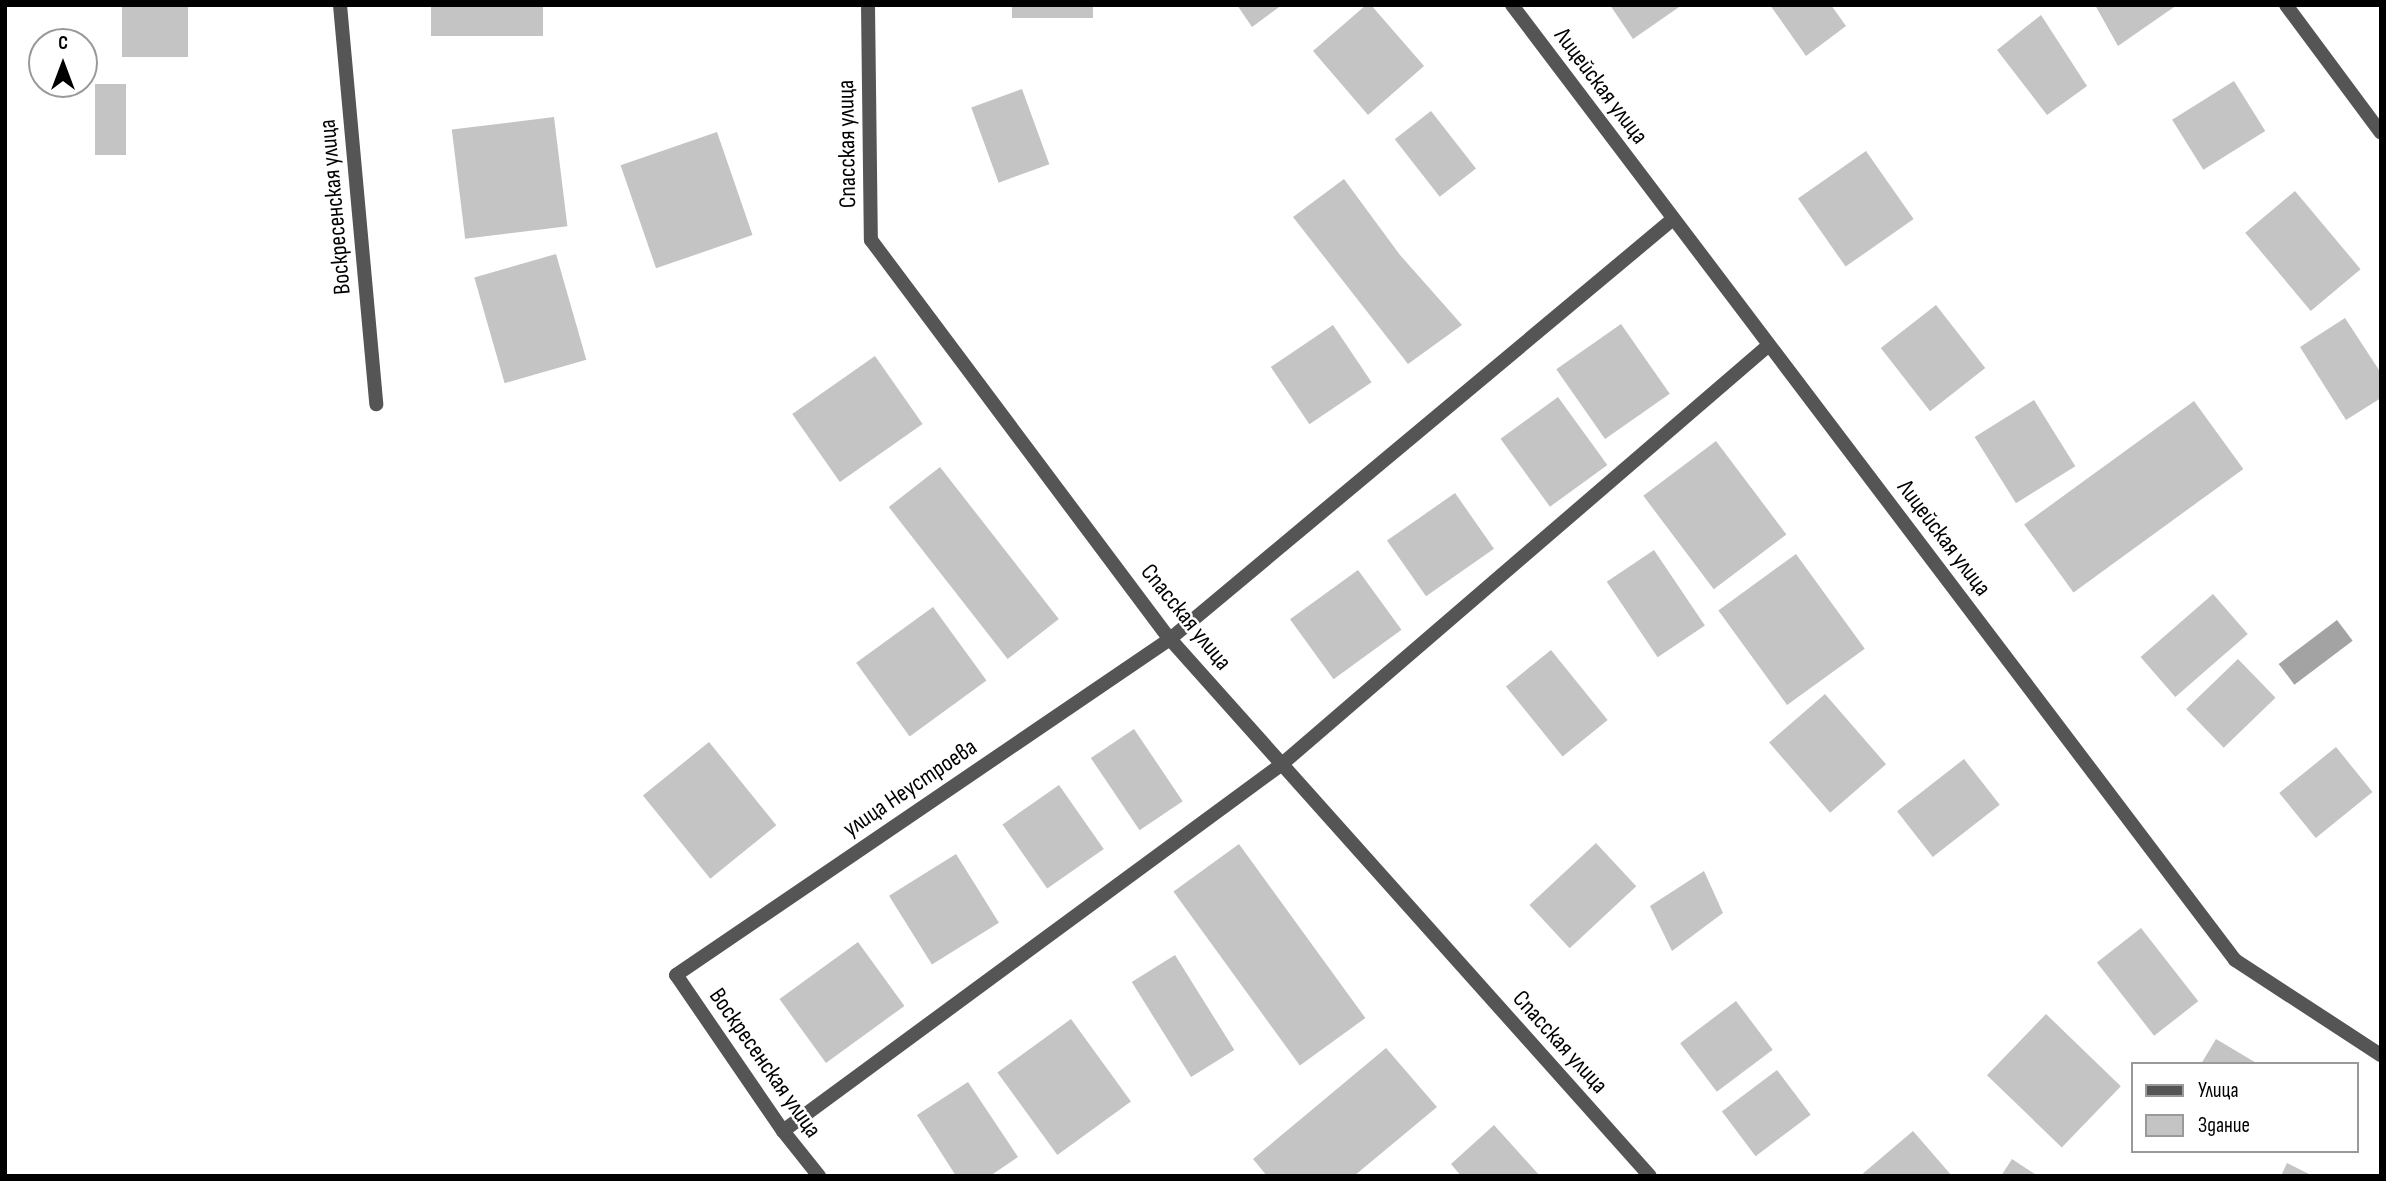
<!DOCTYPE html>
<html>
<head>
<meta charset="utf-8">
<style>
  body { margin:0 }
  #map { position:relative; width:2386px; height:1181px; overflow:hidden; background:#fff; font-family:"Sofia Sans Condensed",sans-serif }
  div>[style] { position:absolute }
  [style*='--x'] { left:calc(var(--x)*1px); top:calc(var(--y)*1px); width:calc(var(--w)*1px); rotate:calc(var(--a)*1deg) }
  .water>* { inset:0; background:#a3a3a3; transform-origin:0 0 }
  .building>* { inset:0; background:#c4c4c4; transform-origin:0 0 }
  .lane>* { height:14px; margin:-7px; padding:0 7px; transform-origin:7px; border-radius:7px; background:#555 }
  .street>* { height:14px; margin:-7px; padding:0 7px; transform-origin:7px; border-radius:7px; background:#555 }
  span { translate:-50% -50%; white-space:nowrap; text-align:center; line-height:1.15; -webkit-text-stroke:5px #fff; paint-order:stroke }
  .street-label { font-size:24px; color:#000 }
  .frame { position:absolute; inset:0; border:7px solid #000; pointer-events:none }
  .legend { position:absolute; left:2131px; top:1062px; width:228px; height:91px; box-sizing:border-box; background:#fff; border:2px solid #999; margin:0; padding:9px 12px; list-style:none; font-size:21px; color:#000 }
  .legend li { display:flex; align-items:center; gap:14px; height:35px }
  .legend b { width:35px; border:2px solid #999 }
  .north { position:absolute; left:28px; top:28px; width:70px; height:70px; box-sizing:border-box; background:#fff; border:2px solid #999; border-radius:50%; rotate:0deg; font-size:19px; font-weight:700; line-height:28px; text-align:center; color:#000 }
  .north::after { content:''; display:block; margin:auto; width:24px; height:32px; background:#000; clip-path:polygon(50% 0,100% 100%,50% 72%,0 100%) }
</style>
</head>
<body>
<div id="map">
  <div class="water">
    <i style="left:2337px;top:620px;width:26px;height:73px;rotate:53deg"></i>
  </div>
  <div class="building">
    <i style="left:122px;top:5px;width:66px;height:52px"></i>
    <i style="left:431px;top:5px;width:112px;height:31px"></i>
    <i style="left:1012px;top:5px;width:81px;height:13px"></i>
    <i style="clip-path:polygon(1237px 5px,1282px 5px,1252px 27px)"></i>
    <i style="clip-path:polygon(1366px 5px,1371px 5px,1424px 66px,1368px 115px,1313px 51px)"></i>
    <i style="clip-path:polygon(1610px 5px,1682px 5px,1633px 39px)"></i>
    <i style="clip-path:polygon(1770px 5px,1831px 5px,1846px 26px,1806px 56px)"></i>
    <i style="clip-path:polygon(2095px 5px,2177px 5px,2118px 46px)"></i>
    <i style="clip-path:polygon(2041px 15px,2087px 86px,2047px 115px,1997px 50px)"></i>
    <i style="left:2234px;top:81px;width:59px;height:73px;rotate:58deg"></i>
    <i style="left:95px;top:84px;width:31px;height:71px"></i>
    <i style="left:1022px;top:89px;width:80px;height:54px;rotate:70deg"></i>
    <i style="left:1431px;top:111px;width:73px;height:46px;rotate:52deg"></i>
    <i style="left:554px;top:117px;width:110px;height:103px;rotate:83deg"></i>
    <i style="left:717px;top:132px;width:109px;height:102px;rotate:71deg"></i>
    <i style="left:1866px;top:151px;width:83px;height:83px;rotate:55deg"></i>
    <i style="clip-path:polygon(1344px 179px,1400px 255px,1462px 325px,1408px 364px,1293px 217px)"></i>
    <i style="left:2295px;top:191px;width:102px;height:65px;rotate:50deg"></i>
    <i style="left:556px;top:254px;width:110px;height:85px;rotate:74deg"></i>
    <i style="left:1936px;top:305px;width:80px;height:70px;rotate:52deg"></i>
    <i style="clip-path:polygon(2345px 318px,2381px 373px,2381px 398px,2346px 420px,2300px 347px)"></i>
    <i style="left:1621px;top:324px;width:85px;height:79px;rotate:55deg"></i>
    <i style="left:1333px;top:325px;width:69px;height:75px;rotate:56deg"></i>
    <i style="left:875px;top:356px;width:83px;height:101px;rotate:55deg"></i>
    <i style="left:1558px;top:397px;width:84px;height:71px;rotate:54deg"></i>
    <i style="left:2034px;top:400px;width:78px;height:70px;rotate:58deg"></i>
    <i style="left:2194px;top:401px;width:84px;height:210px;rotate:54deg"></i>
    <i style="left:1716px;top:441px;width:117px;height:91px;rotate:53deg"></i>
    <i style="left:940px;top:467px;width:193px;height:65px;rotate:52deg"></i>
    <i style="left:1455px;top:493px;width:68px;height:83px;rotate:55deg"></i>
    <i style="left:1654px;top:550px;width:91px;height:57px;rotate:56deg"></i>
    <i style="left:1796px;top:554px;width:117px;height:96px;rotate:54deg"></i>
    <i style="left:1358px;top:570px;width:74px;height:84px;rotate:54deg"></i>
    <i style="left:2213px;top:594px;width:53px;height:96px;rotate:49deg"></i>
    <i style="left:933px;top:607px;width:91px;height:95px;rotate:54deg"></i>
    <i style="left:1551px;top:650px;width:90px;height:58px;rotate:51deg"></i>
    <i style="left:2238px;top:659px;width:54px;height:72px;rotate:46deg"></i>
    <i style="left:1825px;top:694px;width:93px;height:74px;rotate:49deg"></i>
    <i style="left:1134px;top:729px;width:87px;height:52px;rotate:56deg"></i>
    <i style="left:709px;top:742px;width:107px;height:85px;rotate:51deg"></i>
    <i style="left:2336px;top:747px;width:58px;height:73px;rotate:51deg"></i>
    <i style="left:1964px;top:759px;width:58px;height:85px;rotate:52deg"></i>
    <i style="left:1059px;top:785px;width:78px;height:69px;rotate:55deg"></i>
    <i style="left:1596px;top:843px;width:59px;height:91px;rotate:47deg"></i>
    <i style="left:1239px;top:844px;width:215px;height:81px;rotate:54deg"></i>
    <i style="left:956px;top:854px;width:81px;height:79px;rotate:58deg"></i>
    <i style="clip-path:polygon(1704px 871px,1723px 913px,1672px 951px,1650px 906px)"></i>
    <i style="left:2141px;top:928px;width:93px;height:56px;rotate:52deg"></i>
    <i style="left:858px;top:942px;width:79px;height:97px;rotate:54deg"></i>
    <i style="left:1175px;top:955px;width:112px;height:51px;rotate:58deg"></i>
    <i style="left:1736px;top:1001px;width:61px;height:70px;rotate:53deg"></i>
    <i style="left:2046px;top:1014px;width:104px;height:85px;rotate:44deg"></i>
    <i style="left:1071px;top:1019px;width:102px;height:91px;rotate:54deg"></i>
    <i style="clip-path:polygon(2216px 1039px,2258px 1064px,2201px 1064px)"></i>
    <i style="clip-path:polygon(1386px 1048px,1437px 1107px,1354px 1176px,1267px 1176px,1253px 1159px)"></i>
    <i style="left:1777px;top:1070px;width:56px;height:69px;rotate:53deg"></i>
    <i style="clip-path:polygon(968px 1082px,1018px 1157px,990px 1176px,956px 1176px,917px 1115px)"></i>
    <i style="clip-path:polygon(1494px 1125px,1540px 1176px,1461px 1176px,1451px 1164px)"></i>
    <i style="clip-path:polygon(1913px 1131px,1952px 1176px,1860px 1176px)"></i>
    <i style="clip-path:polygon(2012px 1159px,2038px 1176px,2001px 1176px)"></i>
    <i style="clip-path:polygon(2287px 1163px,2313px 1176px,2281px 1176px)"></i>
  </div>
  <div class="lane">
    <i style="--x:1170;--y:639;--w:655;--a:-39.86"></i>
    <i style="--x:783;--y:1131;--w:619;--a:-36.33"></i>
    <i style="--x:1282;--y:764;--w:642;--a:-40.71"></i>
  </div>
  <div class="street">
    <i style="--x:340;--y:5;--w:401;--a:84.8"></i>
    <i style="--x:868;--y:5;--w:235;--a:89.3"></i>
    <i style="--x:871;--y:240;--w:499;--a:53.2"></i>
    <i style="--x:1170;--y:639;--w:720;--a:48.21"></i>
    <i style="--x:1512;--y:5;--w:1198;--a:52.87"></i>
    <i style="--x:2235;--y:960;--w:174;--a:33.1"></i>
    <i style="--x:2286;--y:5;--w:159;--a:53.4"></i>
    <i style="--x:819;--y:1176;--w:58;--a:-128.7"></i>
    <i style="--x:783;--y:1131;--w:189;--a:-124.4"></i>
    <i style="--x:676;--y:975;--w:597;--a:-34.22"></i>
  </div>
  <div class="street-label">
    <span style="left:1601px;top:86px;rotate:53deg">Лицейская улица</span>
    <span style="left:847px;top:144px;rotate:-91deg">Спасская улица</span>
    <span style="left:335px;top:207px;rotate:-95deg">Воскресенская улица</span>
    <span style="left:1944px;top:538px;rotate:53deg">Лицейская улица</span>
    <span style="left:1186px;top:617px;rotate:51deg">Спасская улица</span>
    <span style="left:910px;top:788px;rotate:-34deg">улица Неустроева</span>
    <span style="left:1560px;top:1042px;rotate:48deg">Спасская улица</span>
    <span style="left:765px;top:1063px;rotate:55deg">Воскресенская улица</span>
  </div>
  <div class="frame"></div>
  <ul class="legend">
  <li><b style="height:9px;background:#555"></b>Улица</li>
  <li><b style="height:19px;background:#c4c4c4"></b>Здание</li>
  </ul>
  <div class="north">С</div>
</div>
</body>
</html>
